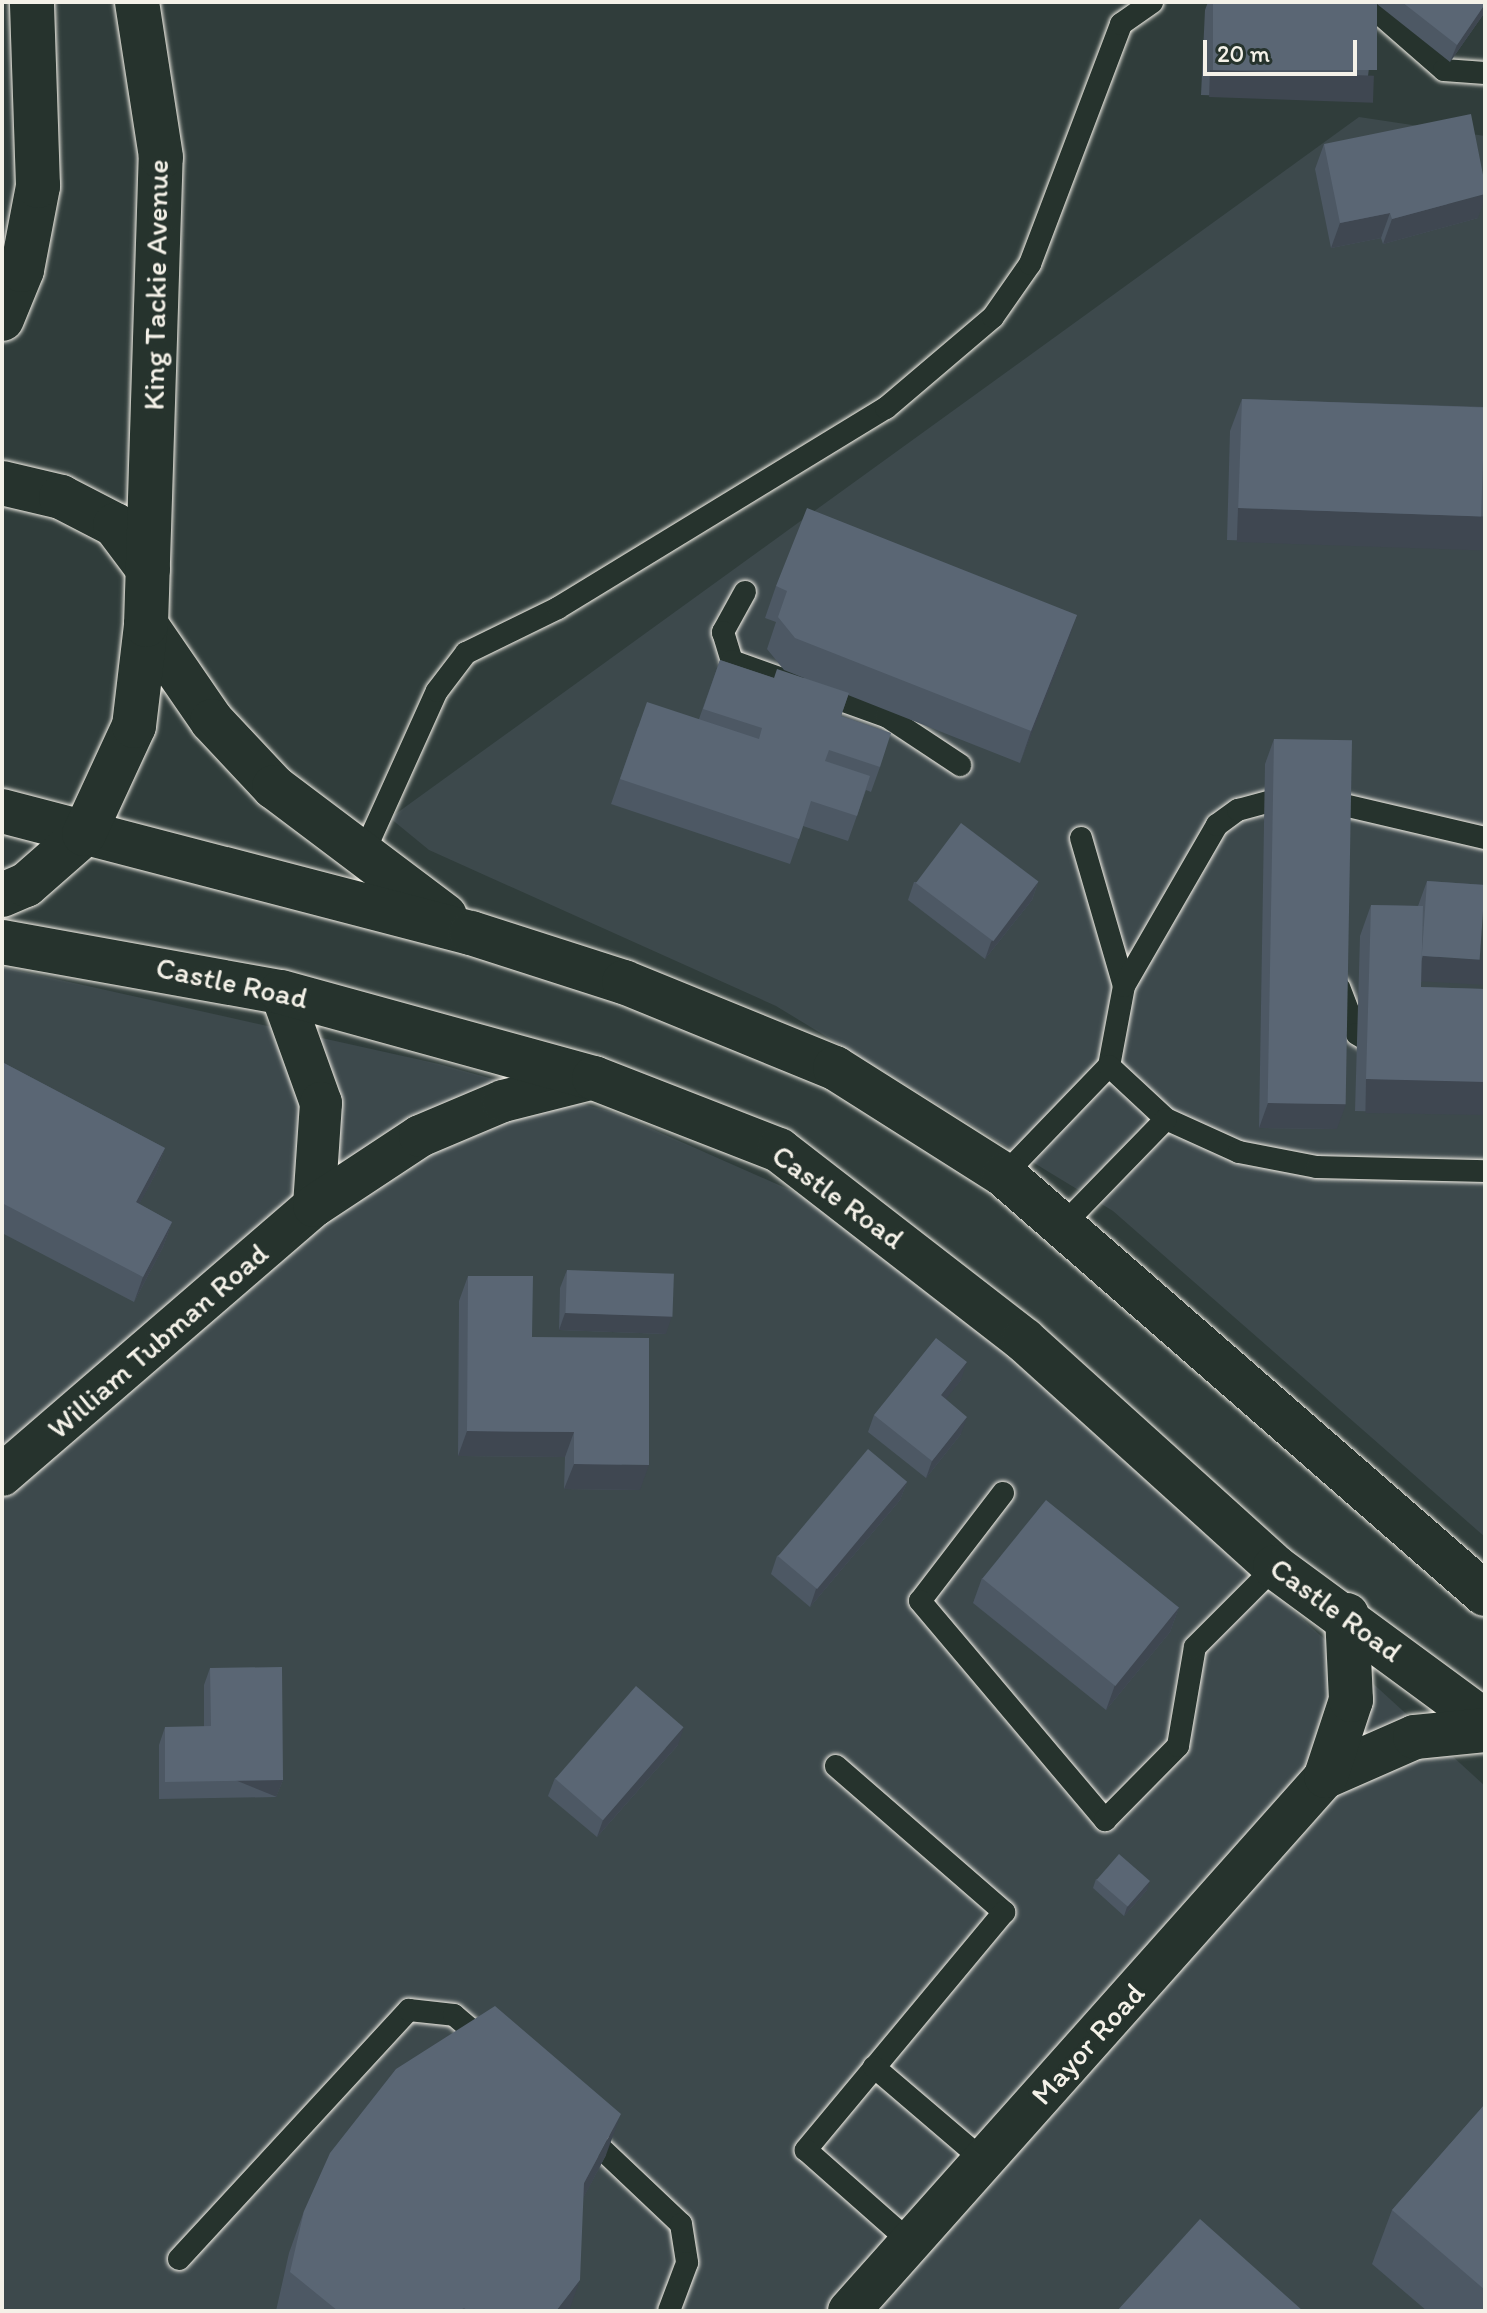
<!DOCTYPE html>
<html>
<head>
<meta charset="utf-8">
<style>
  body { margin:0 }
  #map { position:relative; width:1487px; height:2313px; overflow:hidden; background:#303d3b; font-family:Itim,sans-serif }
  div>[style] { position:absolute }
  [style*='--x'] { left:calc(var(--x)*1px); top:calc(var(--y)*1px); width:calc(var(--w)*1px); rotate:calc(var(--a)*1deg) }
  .built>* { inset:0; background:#3d494c }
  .roads { filter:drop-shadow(0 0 2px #f4f1e8) drop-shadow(0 0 2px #f4f1e8) }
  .lane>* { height:22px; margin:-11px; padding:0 11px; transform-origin:11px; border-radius:11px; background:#26332d }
  .street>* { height:42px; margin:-21px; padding:0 21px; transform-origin:21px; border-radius:21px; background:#26332d }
  .secondary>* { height:44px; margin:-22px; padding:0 22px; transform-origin:22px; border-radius:22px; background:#26332d }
  .wall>* { inset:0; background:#4d5864 }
  .shaded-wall>* { inset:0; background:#3f4751; transform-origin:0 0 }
  .building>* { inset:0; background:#5a6674; transform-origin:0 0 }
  span { translate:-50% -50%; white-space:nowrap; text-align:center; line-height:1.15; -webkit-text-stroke:8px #26332d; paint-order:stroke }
  .street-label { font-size:30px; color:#f4f1e8 }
  .frame { position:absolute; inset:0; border:4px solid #f4f1e8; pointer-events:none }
  .scale { position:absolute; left:1203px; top:40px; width:154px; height:36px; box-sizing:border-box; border:4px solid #f4f1e8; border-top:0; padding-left:10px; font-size:24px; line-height:28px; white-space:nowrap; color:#f4f1e8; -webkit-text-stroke:6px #26332d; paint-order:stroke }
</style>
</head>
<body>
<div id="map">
  <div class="built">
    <i style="clip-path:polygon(1359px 117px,1485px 136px,1485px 1537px,1113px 1211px,776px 1006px,429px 850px,390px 818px)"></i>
    <i style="clip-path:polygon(2px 967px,439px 1064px,616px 1113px,806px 1197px,1027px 1367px,1485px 1786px,1485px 2311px,2px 2311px)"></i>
  </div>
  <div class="roads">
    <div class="lane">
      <i style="--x:1366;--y:2;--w:103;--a:41.1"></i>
      <i style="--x:1444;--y:70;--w:41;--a:4.2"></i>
      <i style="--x:745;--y:592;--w:46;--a:118.8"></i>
      <i style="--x:723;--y:632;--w:30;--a:73"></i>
      <i style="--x:732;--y:661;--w:164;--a:19.7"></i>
      <i style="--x:886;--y:716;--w:89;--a:33.5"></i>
      <i style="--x:1081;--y:838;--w:154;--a:73.8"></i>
      <i style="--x:1124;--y:986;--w:81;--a:100.6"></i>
      <i style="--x:361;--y:859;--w:184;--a:-65.7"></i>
      <i style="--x:437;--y:691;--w:48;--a:-52.7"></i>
      <i style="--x:466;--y:653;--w:102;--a:-26.1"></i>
      <i style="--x:558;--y:608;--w:384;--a:-31.4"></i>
      <i style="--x:886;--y:408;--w:140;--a:-40.4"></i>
      <i style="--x:993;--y:317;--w:65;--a:-55.1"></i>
      <i style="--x:1030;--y:264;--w:257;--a:-69.2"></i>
      <i style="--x:1121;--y:24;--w:38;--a:-35"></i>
      <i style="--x:1124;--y:986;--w:186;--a:-60"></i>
      <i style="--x:1217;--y:825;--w:26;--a:-36"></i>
      <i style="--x:1238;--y:810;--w:61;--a:-15.2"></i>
      <i style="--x:1297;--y:794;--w:193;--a:13.2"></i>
      <i style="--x:1339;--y:987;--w:50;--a:69"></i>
      <i style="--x:1357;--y:1034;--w:27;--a:31"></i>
      <i style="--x:1004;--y:1175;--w:151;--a:-46.1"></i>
      <i style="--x:1109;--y:1066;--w:78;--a:42.9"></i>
      <i style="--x:1166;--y:1119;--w:80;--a:24.3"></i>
      <i style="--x:1239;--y:1152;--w:79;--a:10.9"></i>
      <i style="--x:1317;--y:1167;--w:168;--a:1.4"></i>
      <i style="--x:1062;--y:1226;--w:149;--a:-45.8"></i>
      <i style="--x:1003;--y:1493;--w:136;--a:127.5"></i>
      <i style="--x:920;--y:1601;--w:287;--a:49.8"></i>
      <i style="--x:1105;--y:1820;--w:104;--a:-45.4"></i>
      <i style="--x:1178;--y:1746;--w:100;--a:-80.3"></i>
      <i style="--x:1195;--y:1647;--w:113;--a:-45"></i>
      <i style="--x:836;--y:1766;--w:223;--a:41"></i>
      <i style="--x:1004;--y:1912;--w:310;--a:129.8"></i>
      <i style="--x:806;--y:2150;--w:139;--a:41.5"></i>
      <i style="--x:874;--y:2067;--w:145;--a:40.5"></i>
      <i style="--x:587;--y:2135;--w:129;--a:43.4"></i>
      <i style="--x:681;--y:2224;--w:39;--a:81"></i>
      <i style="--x:687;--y:2263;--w:51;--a:110.6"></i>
      <i style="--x:179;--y:2259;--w:339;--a:-47.3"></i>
      <i style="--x:409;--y:2010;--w:45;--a:6.3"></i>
      <i style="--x:454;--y:2015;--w:45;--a:40.5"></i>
    </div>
    <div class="street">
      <i style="--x:281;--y:992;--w:118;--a:70.2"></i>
      <i style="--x:321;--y:1103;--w:103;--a:93.9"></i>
      <i style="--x:2;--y:1475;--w:412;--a:-40.8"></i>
      <i style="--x:314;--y:1206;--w:127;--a:-33.4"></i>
      <i style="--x:420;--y:1136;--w:90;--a:-22.9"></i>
      <i style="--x:503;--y:1101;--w:94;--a:-14.2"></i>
      <i style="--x:849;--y:2311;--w:717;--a:-48.28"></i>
    </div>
    <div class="secondary">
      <i style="--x:2;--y:319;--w:53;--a:-67.8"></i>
      <i style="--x:22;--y:270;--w:86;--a:-79.2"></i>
      <i style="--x:38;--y:186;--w:184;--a:-91.9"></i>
      <i style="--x:2;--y:483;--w:61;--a:13.3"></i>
      <i style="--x:61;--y:497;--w:61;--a:27.4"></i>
      <i style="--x:115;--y:525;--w:55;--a:53.1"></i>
      <i style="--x:146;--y:625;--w:116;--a:55.5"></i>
      <i style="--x:212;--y:721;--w:91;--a:46.8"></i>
      <i style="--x:274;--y:787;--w:214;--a:37"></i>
      <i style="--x:2;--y:811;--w:485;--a:14.6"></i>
      <i style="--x:471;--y:933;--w:161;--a:17.8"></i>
      <i style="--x:624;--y:982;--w:228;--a:22.2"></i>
      <i style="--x:835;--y:1068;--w:200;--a:32.3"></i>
      <i style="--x:1004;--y:1175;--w:638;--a:41.06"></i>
      <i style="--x:2;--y:895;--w:26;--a:-23"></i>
      <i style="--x:26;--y:885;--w:77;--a:-41.3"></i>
      <i style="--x:84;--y:834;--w:119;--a:-65.2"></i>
      <i style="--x:134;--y:726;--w:102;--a:-83.2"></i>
      <i style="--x:146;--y:625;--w:468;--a:-88.2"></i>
      <i style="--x:161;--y:157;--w:157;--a:-98.8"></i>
      <i style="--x:2;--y:942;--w:283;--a:10.2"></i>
      <i style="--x:281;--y:992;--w:325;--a:15.4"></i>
      <i style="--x:594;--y:1078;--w:199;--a:21.3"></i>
      <i style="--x:779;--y:1150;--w:310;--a:37.8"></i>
      <i style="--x:1024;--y:1340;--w:338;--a:42.1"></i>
      <i style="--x:1275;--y:1567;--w:260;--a:36.3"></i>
      <i style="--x:1326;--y:1776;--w:97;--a:-23.7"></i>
      <i style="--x:1415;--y:1737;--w:70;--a:-5.7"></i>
      <i style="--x:1326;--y:1776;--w:80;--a:-71.8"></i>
      <i style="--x:1351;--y:1700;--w:85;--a:-92.7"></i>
    </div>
  </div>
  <div class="wall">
    <i style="clip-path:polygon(1208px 2px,1485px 2px,1485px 12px,1450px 62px,1377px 4px,1365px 100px,1201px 95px,1205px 10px)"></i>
    <i style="clip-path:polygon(1324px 144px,1478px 218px,1383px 244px,1381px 238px,1331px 248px,1315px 169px)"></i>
    <i style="clip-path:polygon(1242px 399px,1485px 407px,1485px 548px,1227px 540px,1230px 431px)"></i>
    <i style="clip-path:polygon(776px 586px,1077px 615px,1020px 763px,848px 695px,841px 716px,880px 767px,871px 792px,866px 790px,848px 841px,803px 826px,790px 864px,611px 804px,638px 727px,699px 719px,720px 660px,774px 678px,804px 678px,784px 670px,767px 649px,776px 622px,765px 618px)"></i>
    <i style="clip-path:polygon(1274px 739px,1337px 1129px,1259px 1128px,1265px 764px)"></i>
    <i style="clip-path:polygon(1427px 881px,1485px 885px,1421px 982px,1421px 987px,1485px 989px,1485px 1114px,1355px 1111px,1360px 936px,1371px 905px,1418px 906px)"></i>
    <i style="clip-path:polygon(914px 882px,1038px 882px,1032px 900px,985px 959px,908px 900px)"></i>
    <i style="clip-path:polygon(2px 1062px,165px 1148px,156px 1173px,139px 1204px,172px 1222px,163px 1247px,134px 1302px,2px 1233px)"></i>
    <i style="clip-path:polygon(567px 1270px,666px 1334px,559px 1330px,560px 1288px)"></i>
    <i style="clip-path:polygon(468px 1276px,532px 1337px,640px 1490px,564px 1489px,565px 1457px,458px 1456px,459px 1301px)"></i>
    <i style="clip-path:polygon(961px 1380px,945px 1399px,961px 1434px,926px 1478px,868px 1432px,874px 1415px)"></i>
    <i style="clip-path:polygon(907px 1482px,900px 1500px,810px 1607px,771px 1574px,777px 1556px)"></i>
    <i style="clip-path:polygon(982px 1578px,1179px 1607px,1170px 1632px,1106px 1710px,973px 1603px)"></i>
    <i style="clip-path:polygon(210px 1668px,283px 1780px,276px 1797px,159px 1799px,159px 1745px,165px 1727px,204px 1727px,204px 1685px)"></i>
    <i style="clip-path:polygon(678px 1745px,597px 1837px,548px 1796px,555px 1778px)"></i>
    <i style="clip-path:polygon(1096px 1879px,1147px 1890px,1124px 1916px,1093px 1888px)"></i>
    <i style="clip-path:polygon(1485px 2104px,1485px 2311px,1427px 2311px,1372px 2264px,1392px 2210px)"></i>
    <i style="clip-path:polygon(606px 2155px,583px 2198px,569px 2311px,276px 2311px,289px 2253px,304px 2211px)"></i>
  </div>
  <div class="shaded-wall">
    <i style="clip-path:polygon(1485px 4px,1485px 12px,1450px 62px,1457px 45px)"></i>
    <i style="left:1210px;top:70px;width:164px;height:27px;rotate:2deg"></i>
    <i style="clip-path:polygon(1485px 194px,1485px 198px,1478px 218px,1383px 244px,1392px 219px)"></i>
    <i style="clip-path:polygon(1390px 213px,1381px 238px,1331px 248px,1340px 223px)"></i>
    <i style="left:1238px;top:508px;width:247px;height:34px;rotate:2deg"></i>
    <i style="clip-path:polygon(1077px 615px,1066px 647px,1020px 763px,1031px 731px)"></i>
    <i style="clip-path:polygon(1038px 882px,1032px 900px,985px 959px,991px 942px)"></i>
    <i style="clip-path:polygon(1423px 956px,1485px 960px,1485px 985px,1414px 981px)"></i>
    <i style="left:1366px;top:1079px;width:119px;height:34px;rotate:1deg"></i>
    <i style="clip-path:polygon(1268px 1103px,1346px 1104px,1337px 1129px,1259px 1128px)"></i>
    <i style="clip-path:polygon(165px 1148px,156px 1173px,127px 1227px,136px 1202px)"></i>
    <i style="clip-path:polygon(172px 1222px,163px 1247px,134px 1302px,143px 1277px)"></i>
    <i style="clip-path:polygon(565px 1313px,672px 1316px,666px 1334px,559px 1330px)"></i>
    <i style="clip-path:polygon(967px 1362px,961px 1380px,935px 1413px,941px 1395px)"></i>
    <i style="clip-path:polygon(967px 1417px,961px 1434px,926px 1478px,932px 1461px)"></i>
    <i style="clip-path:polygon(467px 1431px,574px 1432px,565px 1457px,458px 1456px)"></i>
    <i style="clip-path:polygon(574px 1464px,649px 1465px,640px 1490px,564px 1489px)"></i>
    <i style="clip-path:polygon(907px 1482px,900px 1500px,810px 1607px,816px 1589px)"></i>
    <i style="clip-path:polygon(1179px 1607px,1170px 1632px,1106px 1710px,1115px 1685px)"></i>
    <i style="clip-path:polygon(684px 1727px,678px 1745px,597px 1837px,603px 1820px)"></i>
    <i style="left:283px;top:1780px;width:18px;height:118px;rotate:112deg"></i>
    <i style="clip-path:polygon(1150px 1881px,1147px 1890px,1124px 1916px,1127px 1907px)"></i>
    <i style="clip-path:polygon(621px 2114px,606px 2155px,569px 2225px,584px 2183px)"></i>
    <i style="clip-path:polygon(580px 2280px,569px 2311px,556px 2311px)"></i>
  </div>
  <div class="building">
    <i style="left:1213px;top:2px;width:164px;height:68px"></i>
    <i style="clip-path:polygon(1402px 2px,1485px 2px,1485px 4px,1457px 45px)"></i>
    <i style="clip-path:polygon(1471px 114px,1485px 185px,1485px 194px,1392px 219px,1390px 213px,1340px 223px,1324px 144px)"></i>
    <i style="left:1242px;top:399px;width:243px;height:109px;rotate:2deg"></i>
    <i style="clip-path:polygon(807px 508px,1077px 615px,1031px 731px,795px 638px,778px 617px,787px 591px,776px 586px)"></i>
    <i style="clip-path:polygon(720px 660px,774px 678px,777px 669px,849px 693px,841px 716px,891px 733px,880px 767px,829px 750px,825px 761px,870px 776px,857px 816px,811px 801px,799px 839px,620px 779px,647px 702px,759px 739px,762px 728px,703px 709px)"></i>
    <i style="left:1274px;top:739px;width:78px;height:364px;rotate:1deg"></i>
    <i style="left:961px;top:823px;width:97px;height:75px;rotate:37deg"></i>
    <i style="left:1427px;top:881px;width:58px;height:75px;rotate:4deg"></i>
    <i style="clip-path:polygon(1371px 905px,1423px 906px,1421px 987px,1485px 989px,1485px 1082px,1366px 1079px)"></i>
    <i style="clip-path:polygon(2px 1062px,165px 1148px,136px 1202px,172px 1222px,143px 1277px,2px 1203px)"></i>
    <i style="left:567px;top:1270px;width:107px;height:43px;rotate:2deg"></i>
    <i style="clip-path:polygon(468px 1276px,533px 1276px,532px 1337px,649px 1338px,649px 1465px,574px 1464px,574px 1432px,467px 1431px)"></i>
    <i style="clip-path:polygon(936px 1338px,967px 1362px,941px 1395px,967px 1417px,932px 1461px,874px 1415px)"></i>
    <i style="left:868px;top:1449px;width:51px;height:140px;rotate:40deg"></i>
    <i style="left:1046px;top:1500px;width:171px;height:101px;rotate:39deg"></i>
    <i style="clip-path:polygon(282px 1667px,283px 1780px,165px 1782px,165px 1727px,211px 1726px,210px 1668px)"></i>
    <i style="left:636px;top:1686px;width:63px;height:123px;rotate:41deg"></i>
    <i style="left:1119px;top:1854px;width:41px;height:34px;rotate:41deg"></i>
    <i style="clip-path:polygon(495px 2006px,621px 2114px,584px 2183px,580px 2280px,556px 2311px,468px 2311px,464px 2308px,459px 2311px,338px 2311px,290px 2272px,304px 2211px,330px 2153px,396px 2069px)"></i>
    <i style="clip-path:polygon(1485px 2104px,1485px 2290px,1392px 2210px)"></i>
    <i style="clip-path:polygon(1200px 2219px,1303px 2311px,1117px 2311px)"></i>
  </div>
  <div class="street-label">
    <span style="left:156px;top:285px;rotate:-89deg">King Tackie Avenue</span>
    <span style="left:232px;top:983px;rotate:12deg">Castle Road</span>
    <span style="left:838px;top:1197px;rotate:36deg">Castle Road</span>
    <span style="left:158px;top:1341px;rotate:-41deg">William Tubman Road</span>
    <span style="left:1336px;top:1610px;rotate:36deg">Castle Road</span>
    <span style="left:1088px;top:2044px;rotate:-48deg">Mayor Road</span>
  </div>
  <div class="frame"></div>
  <div class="scale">20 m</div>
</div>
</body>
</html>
